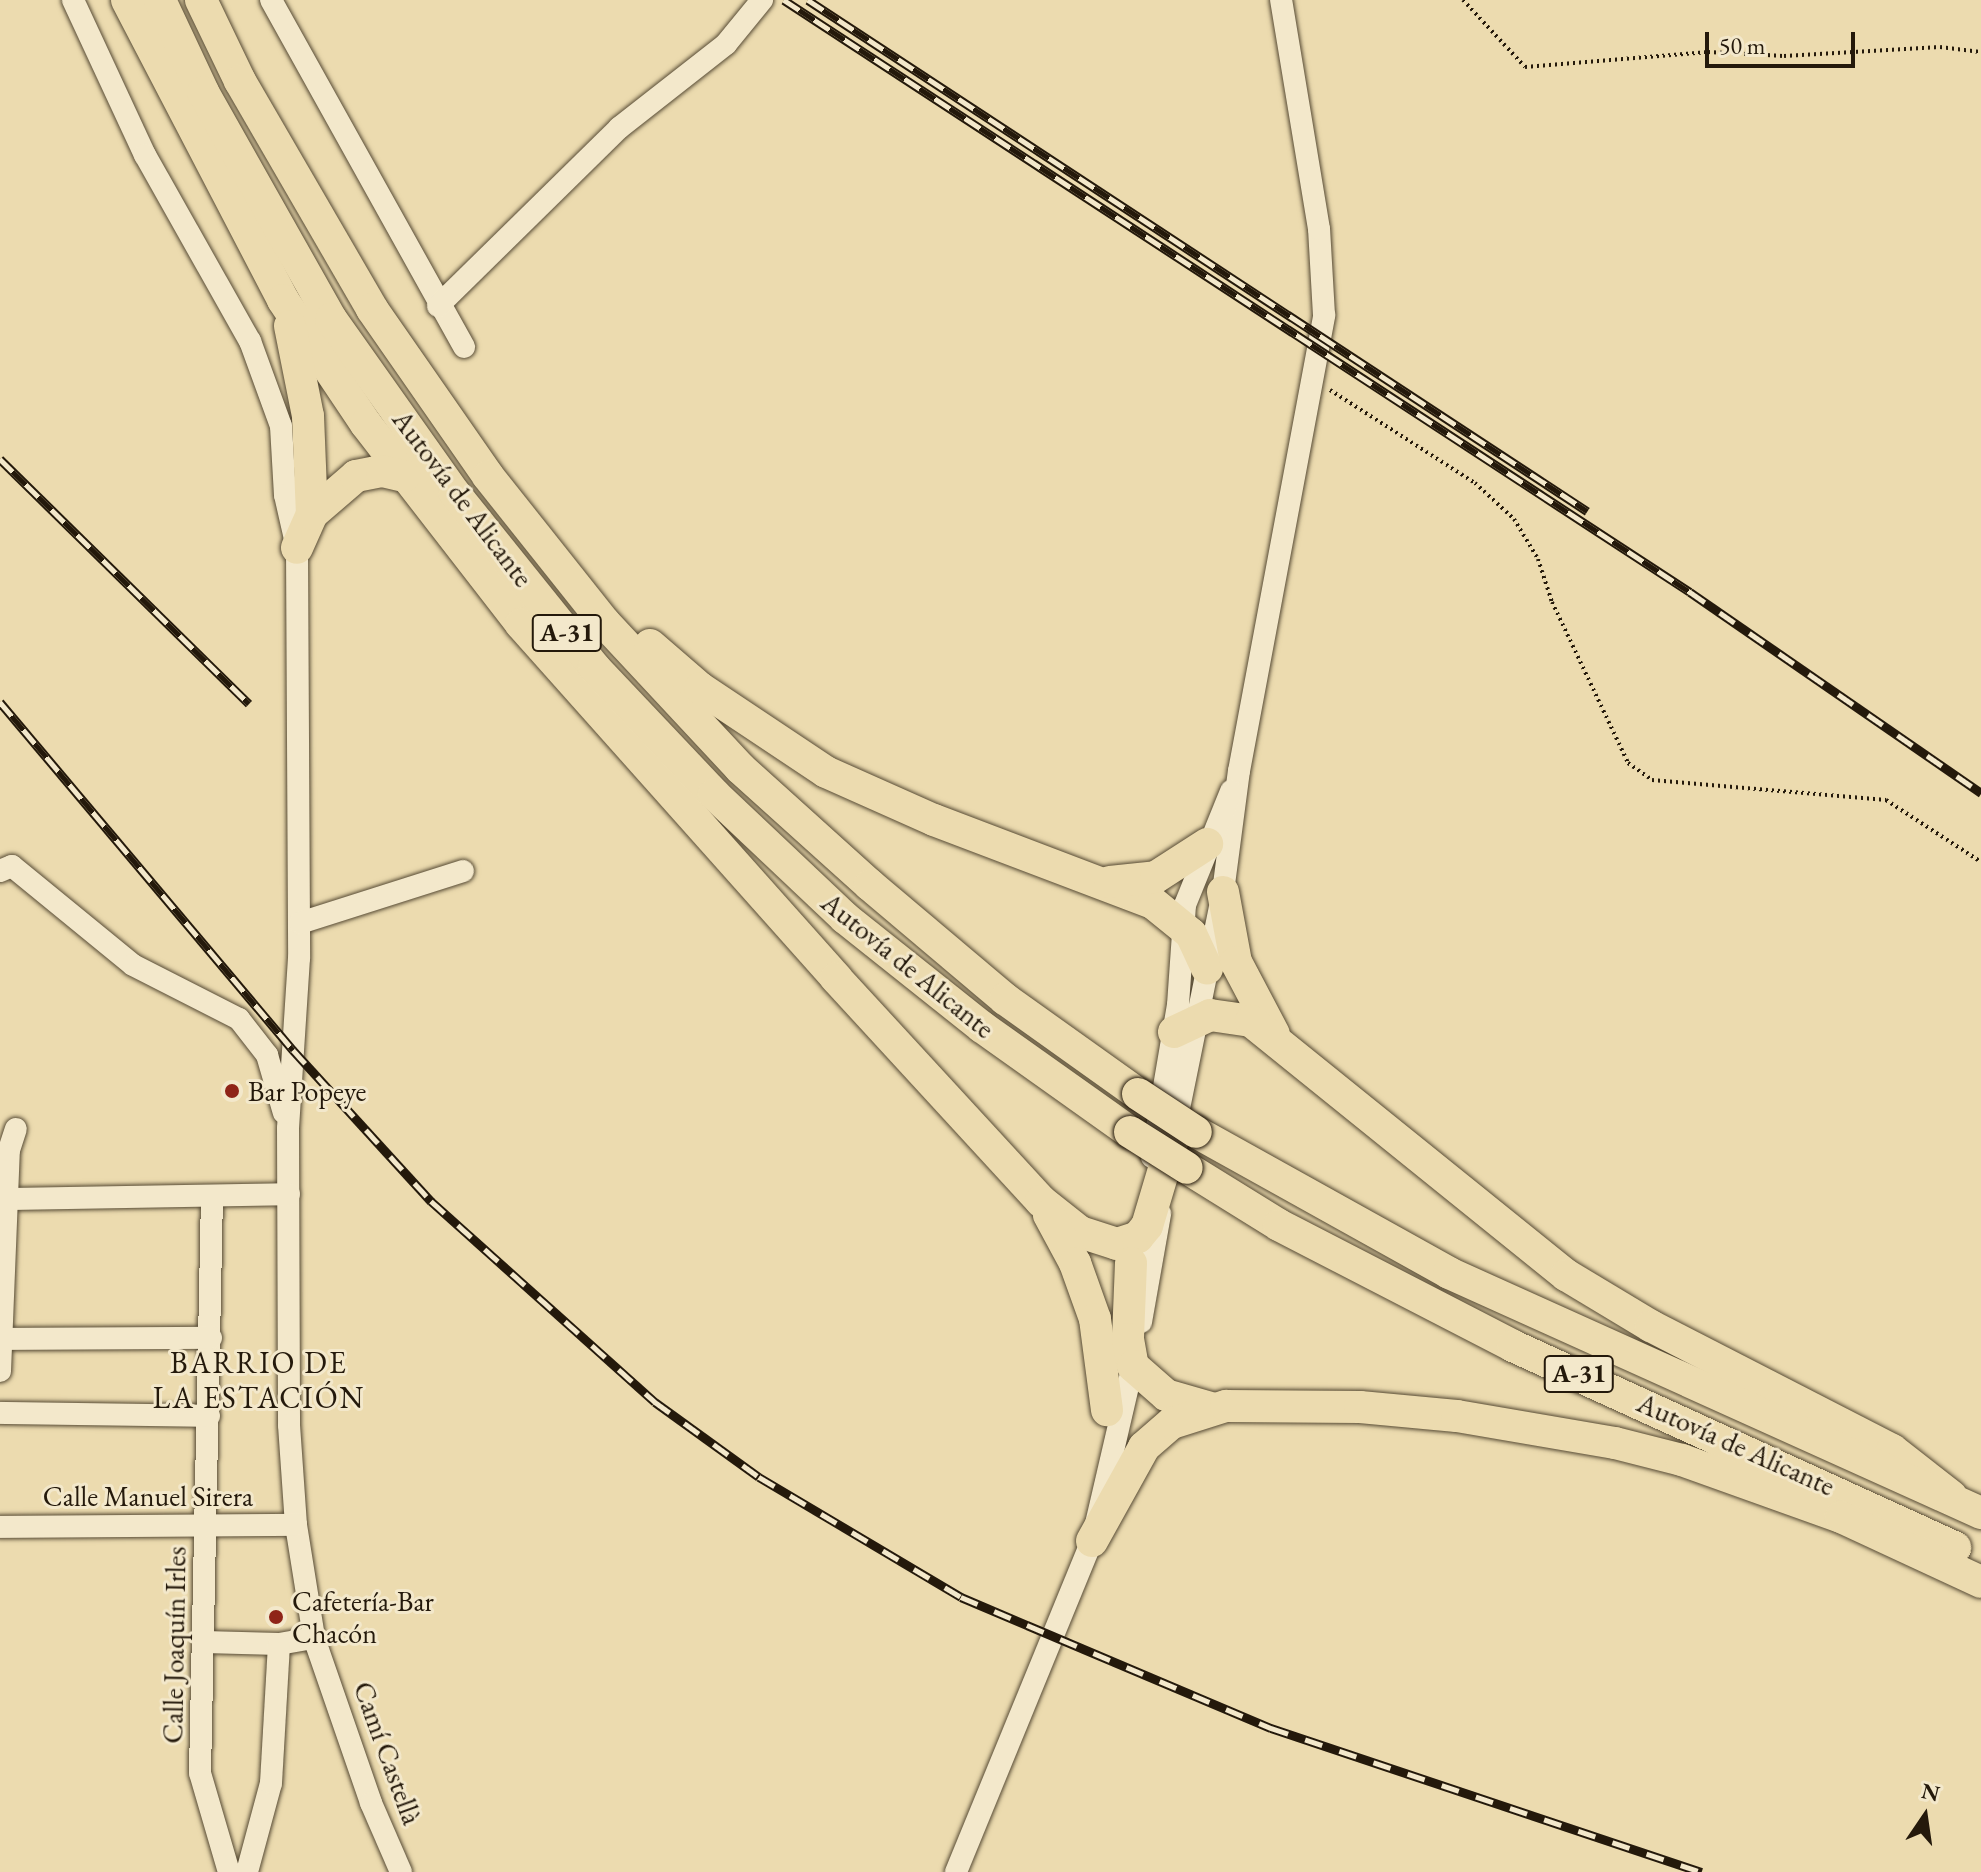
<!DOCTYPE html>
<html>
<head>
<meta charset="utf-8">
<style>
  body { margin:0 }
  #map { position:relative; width:1981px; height:1872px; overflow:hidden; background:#ecdbaf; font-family:"EB Garamond",serif }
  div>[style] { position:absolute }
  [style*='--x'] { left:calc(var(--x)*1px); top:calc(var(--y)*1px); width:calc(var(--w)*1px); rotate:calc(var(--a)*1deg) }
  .path>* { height:4px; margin-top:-2px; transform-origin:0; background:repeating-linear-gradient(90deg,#24190b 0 2px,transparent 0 6px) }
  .roads { filter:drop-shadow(0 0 2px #564a34) drop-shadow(0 0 2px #564a34) }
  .minor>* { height:22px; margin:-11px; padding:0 11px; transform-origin:11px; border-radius:11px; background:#f3e8cb }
  .highway>* { height:32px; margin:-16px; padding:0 16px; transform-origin:16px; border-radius:16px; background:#ecdbaf }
  .rail>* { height:9px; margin-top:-4.5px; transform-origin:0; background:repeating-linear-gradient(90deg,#f3e8cb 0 18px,#24190b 0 36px); box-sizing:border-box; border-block:2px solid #24190b }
  .bridges { filter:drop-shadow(0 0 2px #24190b) drop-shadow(0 0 2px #24190b) }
  .highway-bridge>* { height:32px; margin:-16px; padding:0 16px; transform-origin:16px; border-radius:16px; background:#ecdbaf }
  .dots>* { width:22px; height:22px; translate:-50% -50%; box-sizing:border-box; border:4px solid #f3e8cb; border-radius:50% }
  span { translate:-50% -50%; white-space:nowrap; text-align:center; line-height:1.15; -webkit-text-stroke:6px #f3e8cb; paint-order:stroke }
  .shield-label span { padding:2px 6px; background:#f3e8cb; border:2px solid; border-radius:6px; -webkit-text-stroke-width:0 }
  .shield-label { font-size:26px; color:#24190b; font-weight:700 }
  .street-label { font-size:28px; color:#24190b }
  .poi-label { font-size:28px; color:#24190b }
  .left { translate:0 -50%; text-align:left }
  .neighbourhood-label { font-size:30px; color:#24190b; letter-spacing:2px }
  .north { position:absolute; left:1885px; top:1776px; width:80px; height:80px; -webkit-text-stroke:6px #f3e8cb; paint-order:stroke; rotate:13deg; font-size:22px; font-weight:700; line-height:32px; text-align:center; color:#24190b }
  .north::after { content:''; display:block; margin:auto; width:28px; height:36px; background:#24190b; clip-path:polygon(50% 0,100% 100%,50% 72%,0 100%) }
  .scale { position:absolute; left:1705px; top:32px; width:150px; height:36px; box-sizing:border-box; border:4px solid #24190b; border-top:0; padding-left:10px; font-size:24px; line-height:28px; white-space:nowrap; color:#24190b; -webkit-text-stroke:6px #f3e8cb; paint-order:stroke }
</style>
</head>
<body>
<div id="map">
  <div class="path">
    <i style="--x:1463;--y:0;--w:91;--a:47.2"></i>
    <i style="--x:1525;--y:67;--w:184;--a:-4.7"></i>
    <i style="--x:1708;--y:52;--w:76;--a:3"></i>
    <i style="--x:1784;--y:56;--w:156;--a:-3.3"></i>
    <i style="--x:1940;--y:47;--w:41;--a:7"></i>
    <i style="--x:1330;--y:390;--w:172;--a:32.7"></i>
    <i style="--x:1475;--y:483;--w:53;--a:42.7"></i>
    <i style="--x:1514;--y:519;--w:47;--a:59"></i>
    <i style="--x:1538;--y:559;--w:45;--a:72"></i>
    <i style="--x:1552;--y:602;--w:178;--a:64.7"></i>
    <i style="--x:1628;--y:763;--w:29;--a:35"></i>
    <i style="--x:1652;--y:780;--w:235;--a:4.9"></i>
    <i style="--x:1886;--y:800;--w:113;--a:33.1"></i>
  </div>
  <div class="roads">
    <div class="minor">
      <i style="--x:73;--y:0;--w:171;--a:65.1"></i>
      <i style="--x:145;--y:155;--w:214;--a:60.6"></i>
      <i style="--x:250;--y:341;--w:90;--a:70"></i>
      <i style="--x:281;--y:426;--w:69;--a:86.7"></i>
      <i style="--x:285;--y:495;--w:54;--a:77.2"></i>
      <i style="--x:297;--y:548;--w:410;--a:89.7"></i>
      <i style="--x:299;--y:958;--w:171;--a:93.7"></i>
      <i style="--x:288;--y:1129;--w:296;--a:89.8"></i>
      <i style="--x:289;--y:1425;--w:100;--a:86"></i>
      <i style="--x:296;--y:1525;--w:114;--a:80.9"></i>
      <i style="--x:314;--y:1638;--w:175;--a:70.9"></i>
      <i style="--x:371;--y:1803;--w:75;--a:66.5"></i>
      <i style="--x:271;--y:0;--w:397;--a:60.9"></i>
      <i style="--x:438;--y:306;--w:254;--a:-44.5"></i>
      <i style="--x:619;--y:128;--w:136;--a:-38.1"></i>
      <i style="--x:726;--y:44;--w:57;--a:-50.7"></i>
      <i style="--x:0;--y:871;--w:13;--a:-23"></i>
      <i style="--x:12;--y:866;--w:156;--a:39.3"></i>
      <i style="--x:133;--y:965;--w:119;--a:27"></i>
      <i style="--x:239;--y:1019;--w:46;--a:52.1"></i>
      <i style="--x:267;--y:1055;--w:60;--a:73.7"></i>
      <i style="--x:300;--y:923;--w:171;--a:-17.7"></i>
      <i style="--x:1174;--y:1133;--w:246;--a:-78.5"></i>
      <i style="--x:1223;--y:892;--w:122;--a:-82.5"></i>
      <i style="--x:1239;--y:771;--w:464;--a:-79.4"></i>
      <i style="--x:1324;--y:315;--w:86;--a:-93.3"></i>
      <i style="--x:1319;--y:229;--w:232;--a:-99.4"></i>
      <i style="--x:1152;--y:1157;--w:154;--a:-80.3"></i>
      <i style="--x:1178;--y:1005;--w:100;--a:-86"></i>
      <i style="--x:1185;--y:905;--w:123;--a:-68"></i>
      <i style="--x:212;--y:1196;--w:577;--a:91.19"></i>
      <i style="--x:200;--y:1773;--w:103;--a:73.7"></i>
      <i style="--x:7;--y:1199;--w:282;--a:-1"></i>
      <i style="--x:1141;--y:1322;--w:110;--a:-80"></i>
      <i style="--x:0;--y:1339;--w:211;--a:-0.3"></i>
      <i style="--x:0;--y:1371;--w:221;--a:-87.7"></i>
      <i style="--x:9;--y:1150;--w:22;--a:-72"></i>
      <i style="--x:0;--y:1413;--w:209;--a:0.8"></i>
      <i style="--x:0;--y:1527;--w:296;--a:-0.4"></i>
      <i style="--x:204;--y:1642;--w:75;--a:1.5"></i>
      <i style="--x:279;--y:1644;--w:36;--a:-10"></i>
      <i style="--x:247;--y:1872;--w:92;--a:-74.9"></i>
      <i style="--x:271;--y:1783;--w:139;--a:-86.7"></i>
      <i style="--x:956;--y:1872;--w:358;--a:-67.7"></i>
      <i style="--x:1092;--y:1541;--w:190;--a:-76.9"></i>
    </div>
    <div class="highway">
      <i style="--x:127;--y:0;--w:338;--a:62.5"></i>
      <i style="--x:283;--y:300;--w:149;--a:56.2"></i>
      <i style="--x:366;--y:424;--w:253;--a:52.2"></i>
      <i style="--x:521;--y:624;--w:474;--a:48.3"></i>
      <i style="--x:836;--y:978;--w:303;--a:47.4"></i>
      <i style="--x:1041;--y:1201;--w:50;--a:38.5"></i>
      <i style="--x:1080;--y:1232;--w:39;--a:18"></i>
      <i style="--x:1117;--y:1244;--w:22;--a:-18"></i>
      <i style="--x:1138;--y:1237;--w:14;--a:-51"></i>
      <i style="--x:1147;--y:1226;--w:88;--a:-73.4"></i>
      <i style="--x:160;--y:0;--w:102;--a:64.9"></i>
      <i style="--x:203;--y:92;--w:261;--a:60.6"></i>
      <i style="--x:331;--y:319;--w:214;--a:54.7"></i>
      <i style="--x:455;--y:494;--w:222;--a:51.2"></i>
      <i style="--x:594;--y:667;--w:175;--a:46.6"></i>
      <i style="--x:714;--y:794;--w:180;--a:43.4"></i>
      <i style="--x:845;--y:918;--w:175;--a:38.5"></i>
      <i style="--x:982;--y:1027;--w:181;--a:35.4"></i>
      <i style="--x:201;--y:0;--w:90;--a:64.3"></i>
      <i style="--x:240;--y:81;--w:263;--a:59.9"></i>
      <i style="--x:372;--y:309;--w:203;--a:55.2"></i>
      <i style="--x:488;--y:476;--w:186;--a:51.5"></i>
      <i style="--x:604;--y:622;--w:200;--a:47"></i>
      <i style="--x:740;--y:768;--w:175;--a:42"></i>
      <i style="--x:870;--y:885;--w:177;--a:40.2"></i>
      <i style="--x:1005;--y:999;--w:163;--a:35.5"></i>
      <i style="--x:290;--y:326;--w:92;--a:78.7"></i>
      <i style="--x:308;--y:416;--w:98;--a:87.7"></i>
      <i style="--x:312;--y:514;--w:37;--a:114"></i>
      <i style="--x:312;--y:514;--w:58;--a:-40.8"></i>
      <i style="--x:356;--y:476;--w:26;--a:-11"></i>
      <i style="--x:382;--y:471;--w:23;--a:13"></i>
      <i style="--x:650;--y:645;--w:66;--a:40.7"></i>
      <i style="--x:700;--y:688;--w:151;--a:33.7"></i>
      <i style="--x:826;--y:772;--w:118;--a:24"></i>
      <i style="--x:934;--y:820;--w:234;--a:20.8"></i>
      <i style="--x:1153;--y:903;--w:49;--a:39.2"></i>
      <i style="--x:1191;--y:934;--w:38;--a:65"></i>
      <i style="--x:1110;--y:882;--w:46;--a:-6.2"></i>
      <i style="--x:1156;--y:877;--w:61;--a:-32.9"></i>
      <i style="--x:1223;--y:892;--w:71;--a:79.5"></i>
      <i style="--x:1236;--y:962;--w:81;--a:62.2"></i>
      <i style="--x:1174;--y:1032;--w:40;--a:-25"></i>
      <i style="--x:1210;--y:1015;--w:41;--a:8.3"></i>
      <i style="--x:1251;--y:1021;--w:405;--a:38.9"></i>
      <i style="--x:1566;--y:1275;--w:99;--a:31"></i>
      <i style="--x:1651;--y:1326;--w:271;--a:27.2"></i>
      <i style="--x:1892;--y:1450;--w:75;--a:37.9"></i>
      <i style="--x:1196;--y:1132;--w:290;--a:29.1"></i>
      <i style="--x:1449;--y:1273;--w:584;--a:24.28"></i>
      <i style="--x:1187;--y:1168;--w:108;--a:31.8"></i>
      <i style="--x:1279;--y:1225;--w:263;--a:27.3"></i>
      <i style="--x:1513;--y:1346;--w:486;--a:24.5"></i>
      <i style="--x:1049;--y:1215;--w:55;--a:61.6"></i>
      <i style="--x:1075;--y:1263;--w:59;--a:70.3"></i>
      <i style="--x:1095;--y:1319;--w:92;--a:82.5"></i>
      <i style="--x:1131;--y:1263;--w:76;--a:92.3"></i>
      <i style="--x:1128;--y:1339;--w:27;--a:80"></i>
      <i style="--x:1133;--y:1366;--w:44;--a:41.3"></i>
      <i style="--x:1166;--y:1395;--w:47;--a:16.1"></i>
      <i style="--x:1092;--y:1541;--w:107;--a:-61"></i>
      <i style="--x:1144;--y:1447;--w:37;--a:-41"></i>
      <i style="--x:1172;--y:1423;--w:57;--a:-17.5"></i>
      <i style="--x:1226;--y:1406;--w:134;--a:0.4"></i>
      <i style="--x:1360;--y:1407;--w:97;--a:5.3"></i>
      <i style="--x:1457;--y:1416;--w:160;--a:9.7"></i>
      <i style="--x:1615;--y:1443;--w:69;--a:14.2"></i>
      <i style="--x:1682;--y:1460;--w:169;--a:19.7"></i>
      <i style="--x:1841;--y:1517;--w:154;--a:24.9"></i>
    </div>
  </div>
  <div class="rail">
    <i style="--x:784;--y:0;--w:1082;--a:33.16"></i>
    <i style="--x:1690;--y:592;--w:354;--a:34.6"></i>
    <i style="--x:808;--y:0;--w:932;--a:33.26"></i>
    <i style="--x:0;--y:459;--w:349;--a:44.5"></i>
    <i style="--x:0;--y:702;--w:455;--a:49.9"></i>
    <i style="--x:293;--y:1050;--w:205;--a:47.6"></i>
    <i style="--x:431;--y:1201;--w:301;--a:41.9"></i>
    <i style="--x:655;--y:1402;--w:128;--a:35.8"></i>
    <i style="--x:759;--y:1477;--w:235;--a:30.7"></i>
    <i style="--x:961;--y:1597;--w:72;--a:23"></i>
    <i style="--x:1027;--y:1625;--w:265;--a:22.9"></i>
    <i style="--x:1271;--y:1728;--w:454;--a:18.5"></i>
  </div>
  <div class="bridges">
    <div class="highway-bridge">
      <i style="--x:1138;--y:1094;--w:69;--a:33.2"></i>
      <i style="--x:1130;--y:1132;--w:67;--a:32.3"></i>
    </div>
  </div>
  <div class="dots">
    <i style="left:232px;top:1091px;background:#8f2418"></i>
    <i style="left:276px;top:1617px;background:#8f2418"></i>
  </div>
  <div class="shield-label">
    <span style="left:567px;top:633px">A-31</span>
    <span style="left:1579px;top:1374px">A-31</span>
  </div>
  <div class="street-label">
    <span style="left:463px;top:498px;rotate:53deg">Autovía de Alicante</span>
    <span style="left:908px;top:965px;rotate:39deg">Autovía de Alicante</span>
    <span style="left:1736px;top:1444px;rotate:24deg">Autovía de Alicante</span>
    <span style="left:148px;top:1496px">Calle Manuel Sirera</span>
    <span style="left:174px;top:1645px;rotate:-89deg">Calle Joaquín Irles</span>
    <span style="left:388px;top:1753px;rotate:70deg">Camí Castellà</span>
  </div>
  <div class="poi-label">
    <span class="left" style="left:248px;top:1091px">Bar Popeye</span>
    <span class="left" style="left:292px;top:1617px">Cafetería-Bar<br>Chacón</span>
  </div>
  <div class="neighbourhood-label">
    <span style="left:259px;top:1380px">BARRIO DE<br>LA ESTACIÓN</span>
  </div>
  <div class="north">N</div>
  <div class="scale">50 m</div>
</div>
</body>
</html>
